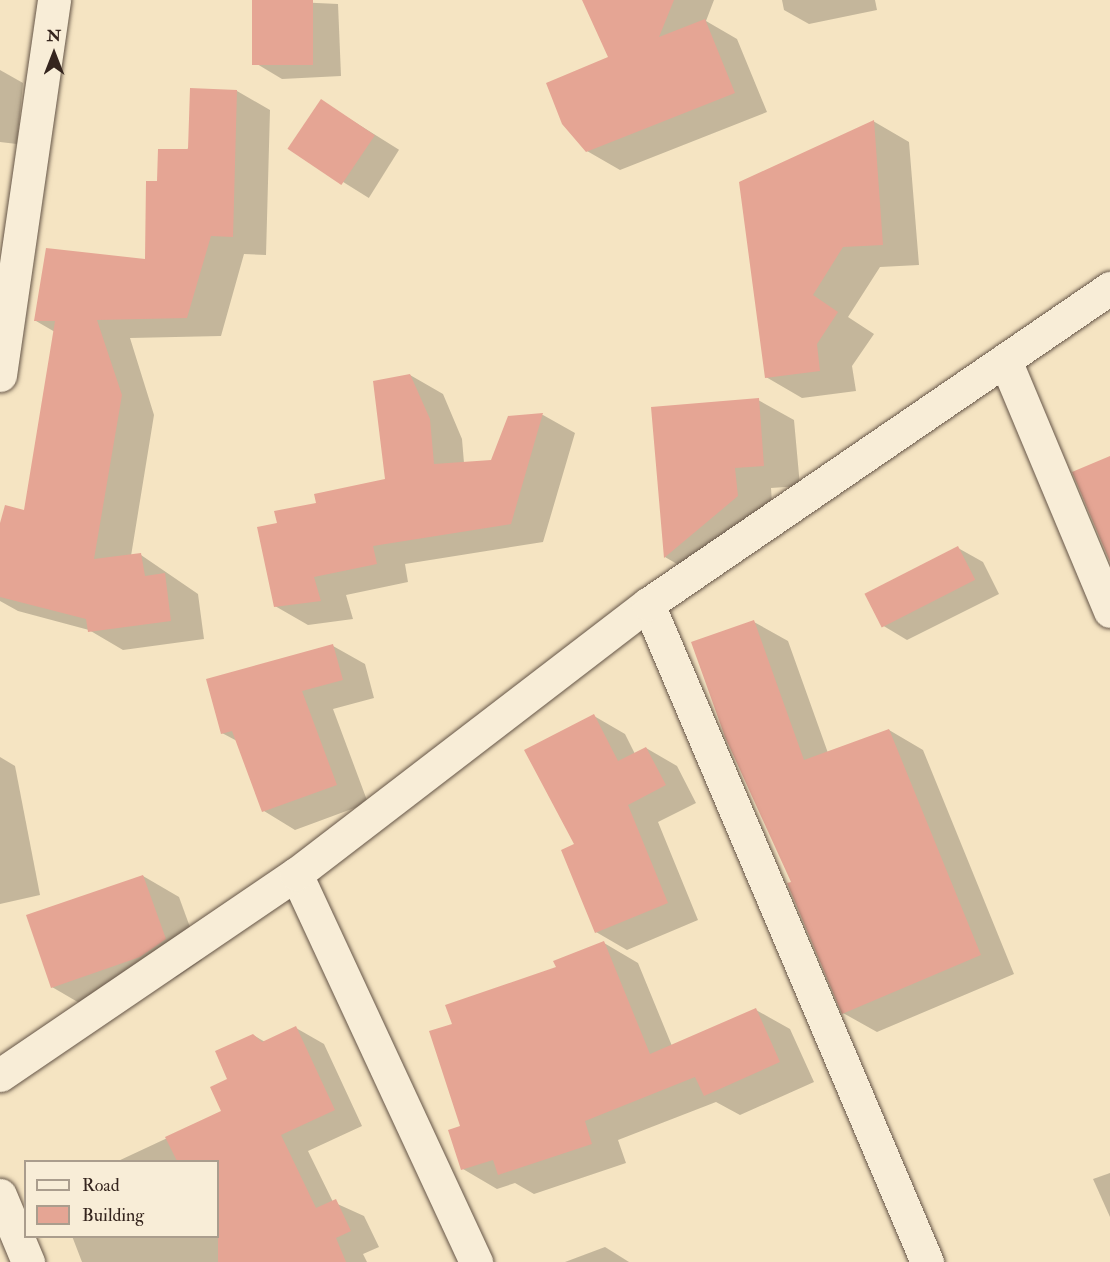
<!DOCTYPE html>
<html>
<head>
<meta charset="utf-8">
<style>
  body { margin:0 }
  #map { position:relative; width:1110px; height:1262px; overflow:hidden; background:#f5e4c2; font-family:"IM FELL Double Pica",serif }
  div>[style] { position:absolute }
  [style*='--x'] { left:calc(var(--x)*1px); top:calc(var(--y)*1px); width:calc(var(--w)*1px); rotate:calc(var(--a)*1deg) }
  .shadow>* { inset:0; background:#0003; transform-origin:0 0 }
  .building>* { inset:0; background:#e5a594; transform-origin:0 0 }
  .roads { filter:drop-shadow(0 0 2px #655547) drop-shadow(0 0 2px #655547) }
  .minor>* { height:33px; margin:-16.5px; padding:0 16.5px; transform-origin:16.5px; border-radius:16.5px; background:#f8edd7 }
  .secondary>* { height:33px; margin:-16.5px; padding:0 16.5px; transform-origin:16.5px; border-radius:16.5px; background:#f8edd7 }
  span { translate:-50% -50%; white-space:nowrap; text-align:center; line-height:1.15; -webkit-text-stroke:6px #f8edd7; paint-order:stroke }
  .legend { position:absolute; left:24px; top:1160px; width:195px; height:78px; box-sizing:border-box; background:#f8edd7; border:2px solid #aa9d8d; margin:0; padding:8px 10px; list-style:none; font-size:18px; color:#35251e }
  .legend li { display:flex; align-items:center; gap:12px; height:30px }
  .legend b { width:30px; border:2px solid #aa9d8d }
  .north { position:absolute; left:24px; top:24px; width:60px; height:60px; -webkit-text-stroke:4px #f8edd7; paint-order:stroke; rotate:0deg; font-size:16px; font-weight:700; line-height:24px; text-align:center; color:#35251e }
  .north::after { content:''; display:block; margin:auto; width:21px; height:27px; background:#35251e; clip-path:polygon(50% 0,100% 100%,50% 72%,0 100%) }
</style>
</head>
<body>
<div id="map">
  <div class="shadow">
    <i style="clip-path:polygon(254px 0,338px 4px,341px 76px,282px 79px,257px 64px)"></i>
    <i style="clip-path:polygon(584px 0,714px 0,706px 21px,737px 39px,767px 112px,620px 170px,587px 151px,610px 58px)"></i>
    <i style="clip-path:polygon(782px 0,875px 0,877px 10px,809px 24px,784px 10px)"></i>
    <i style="clip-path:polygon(0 70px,23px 83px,17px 144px,0 142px)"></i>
    <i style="clip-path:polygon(237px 91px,270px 110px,266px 255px,244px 254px,221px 336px,130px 338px,154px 415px,131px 556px,141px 555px,198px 594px,204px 639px,123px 650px,89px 630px,18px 611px,0 601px,0 530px,25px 512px,55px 332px,36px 321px,146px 261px,159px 182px)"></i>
    <i style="left:321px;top:101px;width:92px;height:57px;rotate:32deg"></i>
    <i style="clip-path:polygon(873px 121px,909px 142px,919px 265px,880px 267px,848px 317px,874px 334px,852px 366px,856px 391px,802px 398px,766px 377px)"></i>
    <i style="clip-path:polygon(410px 375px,443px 394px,462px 439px,464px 463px,492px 461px,509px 418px,543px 415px,575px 433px,543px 542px,405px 564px,408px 582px,346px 595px,353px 619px,308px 625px,275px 606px,279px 524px,317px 504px,387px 480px)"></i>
    <i style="clip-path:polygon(758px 400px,794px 420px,800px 486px,771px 488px,773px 517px,701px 578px,665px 557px,653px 408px)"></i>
    <i style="clip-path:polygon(958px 548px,983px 562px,999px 594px,907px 640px,882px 625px)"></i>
    <i style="clip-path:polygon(754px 622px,788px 641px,828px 753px,889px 730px,923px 750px,1014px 974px,877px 1032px,843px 1013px,793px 883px)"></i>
    <i style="clip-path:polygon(333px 646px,365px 664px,374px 698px,333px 709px,368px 803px,295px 830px,264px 811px,237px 741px,222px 733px)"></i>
    <i style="clip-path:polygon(594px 716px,625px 734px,635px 754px,646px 748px,677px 766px,696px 803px,658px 822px,698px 920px,627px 950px,596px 932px,576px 845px)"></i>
    <i style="clip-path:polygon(0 757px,15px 766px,40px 895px,0 904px)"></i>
    <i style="clip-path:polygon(143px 876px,179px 897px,202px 960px,177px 977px,88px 1008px,52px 987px)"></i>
    <i style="clip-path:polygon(604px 943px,638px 963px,672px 1046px,756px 1010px,790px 1029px,814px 1082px,740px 1115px,716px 1102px,618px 1140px,626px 1163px,534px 1194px,515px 1183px,497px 1189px,463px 1169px,454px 1025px)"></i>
    <i style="clip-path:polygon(296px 1028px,324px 1044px,362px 1126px,308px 1151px,333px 1202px,364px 1216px,379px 1247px,363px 1254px,367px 1262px,82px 1262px,72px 1236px,218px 1236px,218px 1162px,116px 1162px,223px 1112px,229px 1080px,253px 1035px,265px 1042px)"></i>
    <i style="clip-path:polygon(1110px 1173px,1110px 1217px,1093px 1179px)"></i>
    <i style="clip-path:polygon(605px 1247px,629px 1262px,565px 1262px)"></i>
  </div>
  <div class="building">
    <i style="left:252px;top:0;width:61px;height:65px"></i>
    <i style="clip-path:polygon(582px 0,674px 0,659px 37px,705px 19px,735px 93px,586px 152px,562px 124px,546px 83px,608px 57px)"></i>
    <i style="clip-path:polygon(190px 88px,237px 90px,233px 237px,211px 236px,187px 318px,97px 320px,122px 395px,94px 559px,141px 553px,145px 576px,165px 573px,171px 621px,88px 632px,86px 619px,0 597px,0 523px,5px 505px,24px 510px,55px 321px,34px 321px,46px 248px,145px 259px,146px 181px,157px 181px,158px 149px,188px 149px)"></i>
    <i style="left:321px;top:99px;width:65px;height:60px;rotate:34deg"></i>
    <i style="clip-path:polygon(874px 120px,883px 245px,843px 247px,813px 295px,838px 312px,817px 344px,820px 371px,765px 378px,739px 182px)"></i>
    <i style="clip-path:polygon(410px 374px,430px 419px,434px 464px,491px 460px,508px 416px,543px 413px,511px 524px,373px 546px,377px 564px,314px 577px,321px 601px,274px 607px,257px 527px,277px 523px,274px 511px,316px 503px,314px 494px,385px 479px,373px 381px)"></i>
    <i style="clip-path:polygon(759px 398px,764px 466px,735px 468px,738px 496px,664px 558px,651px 407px)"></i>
    <i style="clip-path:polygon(1110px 456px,1110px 562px,1072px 472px)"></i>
    <i style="left:958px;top:546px;width:38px;height:105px;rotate:63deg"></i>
    <i style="clip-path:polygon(754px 620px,804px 760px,889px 729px,981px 955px,842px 1014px,787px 883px,791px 882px,725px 737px,691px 642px)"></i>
    <i style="clip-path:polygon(333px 644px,343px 680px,302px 691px,337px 785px,262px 812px,232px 731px,221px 734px,206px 679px)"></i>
    <i style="clip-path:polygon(594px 714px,618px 761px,646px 747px,666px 785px,628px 805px,668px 903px,595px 933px,561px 850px,574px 844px,524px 750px)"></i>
    <i style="clip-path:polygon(143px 875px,166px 939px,140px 957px,51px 988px,26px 915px)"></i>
    <i style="clip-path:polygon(604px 941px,650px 1054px,756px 1008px,780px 1062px,704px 1096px,695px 1077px,585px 1121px,592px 1144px,498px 1175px,493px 1160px,461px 1170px,448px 1130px,460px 1126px,429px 1031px,452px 1024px,445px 1005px,556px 967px,553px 961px)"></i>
    <i style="clip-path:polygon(296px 1026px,335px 1110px,281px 1135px,316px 1208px,336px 1199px,351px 1231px,336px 1238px,346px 1262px,218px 1262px,218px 1161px,177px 1161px,165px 1137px,221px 1111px,210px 1087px,227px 1079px,215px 1051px,253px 1034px,262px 1042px)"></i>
  </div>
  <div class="roads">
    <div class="minor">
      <i style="--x:1005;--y:360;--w:272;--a:67.3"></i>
      <i style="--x:0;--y:375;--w:379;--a:-81.8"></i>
      <i style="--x:648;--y:604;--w:715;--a:67.02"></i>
      <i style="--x:296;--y:874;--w:428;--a:65.1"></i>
      <i style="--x:0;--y:1075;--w:358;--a:-34.2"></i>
      <i style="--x:296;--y:874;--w:444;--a:-37.5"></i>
      <i style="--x:648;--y:604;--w:560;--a:-34.37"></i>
    </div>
    <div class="secondary">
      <i style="--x:0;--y:1195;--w:73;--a:67.3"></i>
    </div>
  </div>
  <ul class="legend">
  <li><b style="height:8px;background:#f8edd7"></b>Road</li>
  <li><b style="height:16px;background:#e5a594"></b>Building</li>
  </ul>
  <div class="north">N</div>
</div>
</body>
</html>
